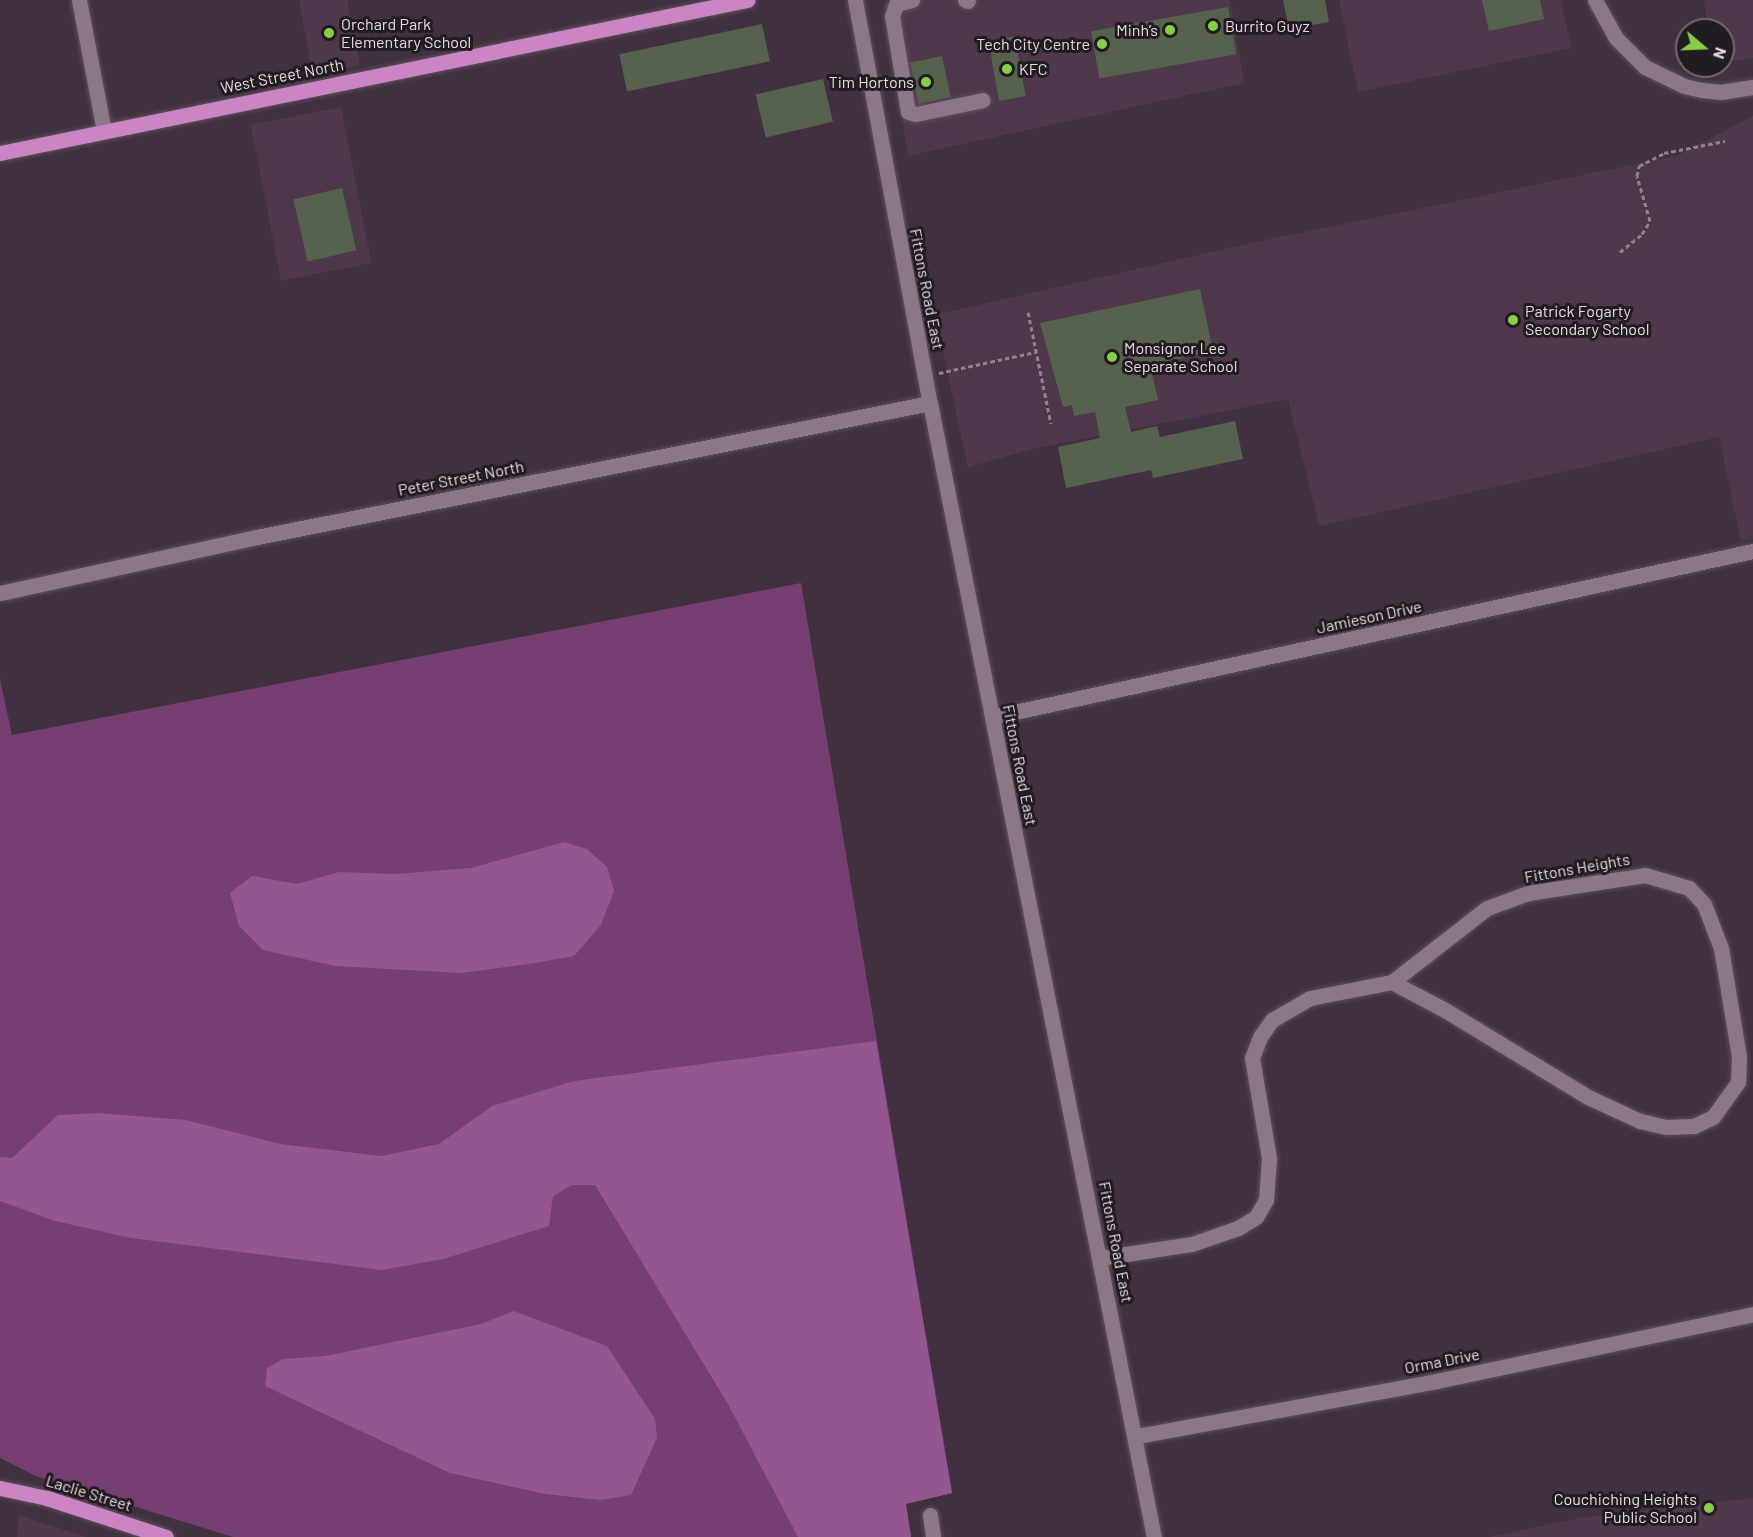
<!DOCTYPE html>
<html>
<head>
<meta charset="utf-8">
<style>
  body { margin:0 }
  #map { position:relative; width:1753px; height:1537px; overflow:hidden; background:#41303f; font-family:Barlow,sans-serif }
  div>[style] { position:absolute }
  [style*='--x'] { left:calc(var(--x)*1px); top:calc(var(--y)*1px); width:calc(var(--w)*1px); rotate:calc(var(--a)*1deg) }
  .built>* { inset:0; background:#4f384c; transform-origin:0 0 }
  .green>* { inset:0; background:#763f71 }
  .forest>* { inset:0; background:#95558f }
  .building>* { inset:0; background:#56624e; transform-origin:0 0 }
  .path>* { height:3px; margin-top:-1.5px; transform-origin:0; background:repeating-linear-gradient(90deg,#90828e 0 4.5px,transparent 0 7.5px) }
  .roads { filter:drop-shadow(0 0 2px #5c4f5b) drop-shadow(0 0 2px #5c4f5b) }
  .minor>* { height:15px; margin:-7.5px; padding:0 7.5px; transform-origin:7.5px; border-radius:7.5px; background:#8b7788 }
  .major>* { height:15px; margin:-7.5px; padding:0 7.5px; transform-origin:7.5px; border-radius:7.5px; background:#cb84c4 }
  .dots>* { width:16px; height:16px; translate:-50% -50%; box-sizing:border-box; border:3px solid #231b22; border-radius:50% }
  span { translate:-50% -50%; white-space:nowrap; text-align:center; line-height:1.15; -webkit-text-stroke:6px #231b22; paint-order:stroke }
  .poi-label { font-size:16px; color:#e6dbe4 }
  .left { translate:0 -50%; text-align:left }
  .right { translate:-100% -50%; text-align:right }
  .street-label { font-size:16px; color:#e6dbe4 }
  .north { position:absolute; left:1675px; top:18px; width:60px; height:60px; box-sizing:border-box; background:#231b22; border:2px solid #716870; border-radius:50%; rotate:109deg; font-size:16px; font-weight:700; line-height:24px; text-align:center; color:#e6dbe4 }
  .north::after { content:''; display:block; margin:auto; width:21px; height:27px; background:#8ace47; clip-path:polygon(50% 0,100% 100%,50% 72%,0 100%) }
</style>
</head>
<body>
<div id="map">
  <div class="built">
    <i style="clip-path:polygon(299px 0,347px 0,360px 65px,313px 75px)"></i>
    <i style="clip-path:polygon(895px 0,1230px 0,1244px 83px,908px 156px,884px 2px)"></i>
    <i style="clip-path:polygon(1339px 0,1561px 0,1571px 48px,1358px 92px)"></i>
    <i style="clip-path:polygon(1704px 0,1753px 0,1753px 58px,1723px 62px,1723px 30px,1708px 30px)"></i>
    <i style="left:341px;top:107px;width:159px;height:92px;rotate:79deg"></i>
    <i style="clip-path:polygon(1753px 116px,1753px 539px,1741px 541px,1719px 437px,1319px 526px,1288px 399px,1037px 448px,968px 467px,935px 315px,1260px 241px,1676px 156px)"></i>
    <i style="clip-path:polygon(1753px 1498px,1753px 1537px,1489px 1537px,1579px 1518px)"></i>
    <i style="clip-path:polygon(19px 1515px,86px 1537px,17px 1537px)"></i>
  </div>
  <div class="green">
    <i style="clip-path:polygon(801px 583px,952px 1493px,906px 1504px,911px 1537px,233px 1537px,36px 1476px,0 1458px,0 679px,12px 735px)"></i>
  </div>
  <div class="forest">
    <i style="clip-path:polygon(564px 842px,587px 849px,607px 867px,614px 891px,601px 925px,574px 956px,535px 963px,461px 973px,335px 966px,263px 950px,239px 926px,230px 893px,252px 876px,297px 884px,339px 872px,395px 874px,471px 868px)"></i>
    <i style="clip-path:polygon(876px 1041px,952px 1493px,906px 1504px,911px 1537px,798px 1537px,728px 1404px,595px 1185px,572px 1185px,553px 1196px,549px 1226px,443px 1259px,382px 1270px,131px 1238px,55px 1221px,0 1201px,0 1157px,12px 1158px,58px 1115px,98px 1113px,186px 1120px,280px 1144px,381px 1156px,439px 1144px,492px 1106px,574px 1081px)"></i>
    <i style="clip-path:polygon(514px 1311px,607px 1346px,655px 1419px,657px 1438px,631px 1495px,601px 1500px,545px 1494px,450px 1473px,265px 1386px,267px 1368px,283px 1359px,325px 1356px,481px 1324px)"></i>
  </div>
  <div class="building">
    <i style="clip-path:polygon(1283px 0,1325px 0,1329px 22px,1289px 29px)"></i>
    <i style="clip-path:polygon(1482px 0,1540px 0,1544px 19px,1489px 31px)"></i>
    <i style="left:1228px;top:7px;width:48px;height:139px;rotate:80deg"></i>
    <i style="left:762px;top:24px;width:38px;height:146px;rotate:78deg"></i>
    <i style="left:1015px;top:36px;width:61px;height:27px;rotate:80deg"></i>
    <i style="left:942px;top:56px;width:42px;height:33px;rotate:78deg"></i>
    <i style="left:823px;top:79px;width:44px;height:69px;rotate:77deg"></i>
    <i style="left:342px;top:188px;width:64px;height:50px;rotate:77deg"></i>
    <i style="clip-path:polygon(1200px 289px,1213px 351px,1150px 365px,1158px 400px,1125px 407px,1131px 432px,1157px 426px,1160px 437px,1235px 421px,1243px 459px,1153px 478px,1151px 470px,1066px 488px,1058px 447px,1100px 438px,1095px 412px,1074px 416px,1072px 405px,1063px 407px,1040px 323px)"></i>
  </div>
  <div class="path">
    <i style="--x:1620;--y:252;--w:28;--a:-39"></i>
    <i style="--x:1642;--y:234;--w:15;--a:-58"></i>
    <i style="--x:1650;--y:221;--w:47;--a:-106.1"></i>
    <i style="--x:1637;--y:176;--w:10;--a:-79"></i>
    <i style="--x:1639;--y:166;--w:28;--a:-27"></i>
    <i style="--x:1664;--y:153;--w:62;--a:-11.1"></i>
    <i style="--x:1028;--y:312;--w:114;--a:78.4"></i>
    <i style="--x:939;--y:373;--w:98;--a:-12.3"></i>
  </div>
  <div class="roads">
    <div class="minor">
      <i style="--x:79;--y:0;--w:133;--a:79.2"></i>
      <i style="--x:855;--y:0;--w:410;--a:79.5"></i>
      <i style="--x:930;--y:403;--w:1156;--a:78.83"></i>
      <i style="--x:912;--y:0;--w:16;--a:166"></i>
      <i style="--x:896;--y:4;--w:13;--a:108"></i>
      <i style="--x:892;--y:16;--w:97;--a:80.5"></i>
      <i style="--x:908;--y:112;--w:8;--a:14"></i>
      <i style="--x:916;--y:114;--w:68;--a:-11.8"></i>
      <i style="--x:965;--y:0;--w:3;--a:18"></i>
      <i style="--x:1595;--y:0;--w:43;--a:61.1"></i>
      <i style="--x:1616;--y:38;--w:41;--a:45"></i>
      <i style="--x:1645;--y:67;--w:43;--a:26"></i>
      <i style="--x:1684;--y:86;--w:18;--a:13"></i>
      <i style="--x:1702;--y:90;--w:19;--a:6"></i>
      <i style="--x:1721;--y:92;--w:32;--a:-9"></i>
      <i style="--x:0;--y:593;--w:263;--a:-12.3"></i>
      <i style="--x:257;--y:537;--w:686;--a:-11.26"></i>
      <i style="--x:992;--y:717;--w:779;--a:-12.31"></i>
      <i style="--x:1100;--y:1258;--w:93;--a:-8.7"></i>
      <i style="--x:1192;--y:1244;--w:49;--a:-19.2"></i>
      <i style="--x:1238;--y:1228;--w:21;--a:-31"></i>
      <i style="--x:1256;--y:1217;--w:20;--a:-60"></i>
      <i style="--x:1266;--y:1200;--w:42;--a:-85.9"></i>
      <i style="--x:1269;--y:1158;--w:101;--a:-99.6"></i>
      <i style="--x:1252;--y:1058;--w:22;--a:-69"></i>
      <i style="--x:1260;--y:1037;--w:21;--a:-55"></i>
      <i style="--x:1272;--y:1020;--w:44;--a:-30.1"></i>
      <i style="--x:1310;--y:998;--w:84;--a:-11"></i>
      <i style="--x:1392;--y:982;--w:120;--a:-37.9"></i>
      <i style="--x:1487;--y:908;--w:44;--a:-20.1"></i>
      <i style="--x:1528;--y:893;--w:118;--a:-8.7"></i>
      <i style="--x:1645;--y:875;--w:46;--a:16.5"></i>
      <i style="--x:1689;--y:888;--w:22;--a:47"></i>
      <i style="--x:1704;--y:904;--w:47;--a:68.9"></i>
      <i style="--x:1721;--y:948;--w:110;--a:80.6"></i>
      <i style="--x:1739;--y:1057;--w:25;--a:92"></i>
      <i style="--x:1738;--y:1082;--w:43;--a:125.5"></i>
      <i style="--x:1713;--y:1117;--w:21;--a:155"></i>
      <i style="--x:1694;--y:1126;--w:28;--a:178"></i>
      <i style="--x:1666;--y:1127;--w:27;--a:-167"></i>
      <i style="--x:1640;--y:1121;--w:57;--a:-155.2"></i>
      <i style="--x:1588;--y:1097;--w:167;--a:-148.7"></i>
      <i style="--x:1445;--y:1010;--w:60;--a:-152.2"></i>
      <i style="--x:1137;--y:1436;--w:304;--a:-10.4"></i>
      <i style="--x:1436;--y:1381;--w:324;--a:-11.9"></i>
      <i style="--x:930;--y:1515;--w:22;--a:82"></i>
    </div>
    <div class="major">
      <i style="--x:0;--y:153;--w:763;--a:-11.58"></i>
      <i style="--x:0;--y:1488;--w:48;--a:12"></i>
      <i style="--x:47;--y:1498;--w:125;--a:18.1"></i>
    </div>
  </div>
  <div class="dots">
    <i style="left:1213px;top:26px;background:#8ace47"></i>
    <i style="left:1170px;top:30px;background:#8ace47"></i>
    <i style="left:329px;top:33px;background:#8ace47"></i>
    <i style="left:1102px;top:44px;background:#8ace47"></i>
    <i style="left:1007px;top:69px;background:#8ace47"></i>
    <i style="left:926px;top:82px;background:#8ace47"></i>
    <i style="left:1513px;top:320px;background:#8ace47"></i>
    <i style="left:1112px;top:357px;background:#8ace47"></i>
    <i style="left:1709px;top:1508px;background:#8ace47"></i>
  </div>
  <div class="poi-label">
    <span class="left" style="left:341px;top:33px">Orchard Park<br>Elementary School</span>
    <span class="left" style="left:1225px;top:26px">Burrito Guyz</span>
    <span class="right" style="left:1158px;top:30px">Minh’s</span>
    <span class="right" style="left:1090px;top:44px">Tech City Centre</span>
    <span class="left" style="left:1019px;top:69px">KFC</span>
    <span class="right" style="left:914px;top:82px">Tim Hortons</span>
    <span class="left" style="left:1525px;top:320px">Patrick Fogarty<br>Secondary School</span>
    <span class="left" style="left:1124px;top:357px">Monsignor Lee<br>Separate School</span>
    <span class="right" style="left:1697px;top:1508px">Couchiching Heights<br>Public School</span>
  </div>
  <div class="street-label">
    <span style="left:282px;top:76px;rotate:-11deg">West Street North</span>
    <span style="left:927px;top:289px;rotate:79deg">Fittons Road East</span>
    <span style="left:461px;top:478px;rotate:-11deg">Peter Street North</span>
    <span style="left:1369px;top:617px;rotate:-12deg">Jamieson Drive</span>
    <span style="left:1020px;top:765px;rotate:79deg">Fittons Road East</span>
    <span style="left:1577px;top:868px;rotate:-10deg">Fittons Heights</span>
    <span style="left:1116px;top:1242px;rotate:79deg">Fittons Road East</span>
    <span style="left:1442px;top:1361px;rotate:-11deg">Orma Drive</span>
    <span style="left:89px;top:1493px;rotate:17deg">Laclie Street</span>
  </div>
  <div class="north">N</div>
</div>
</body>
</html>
